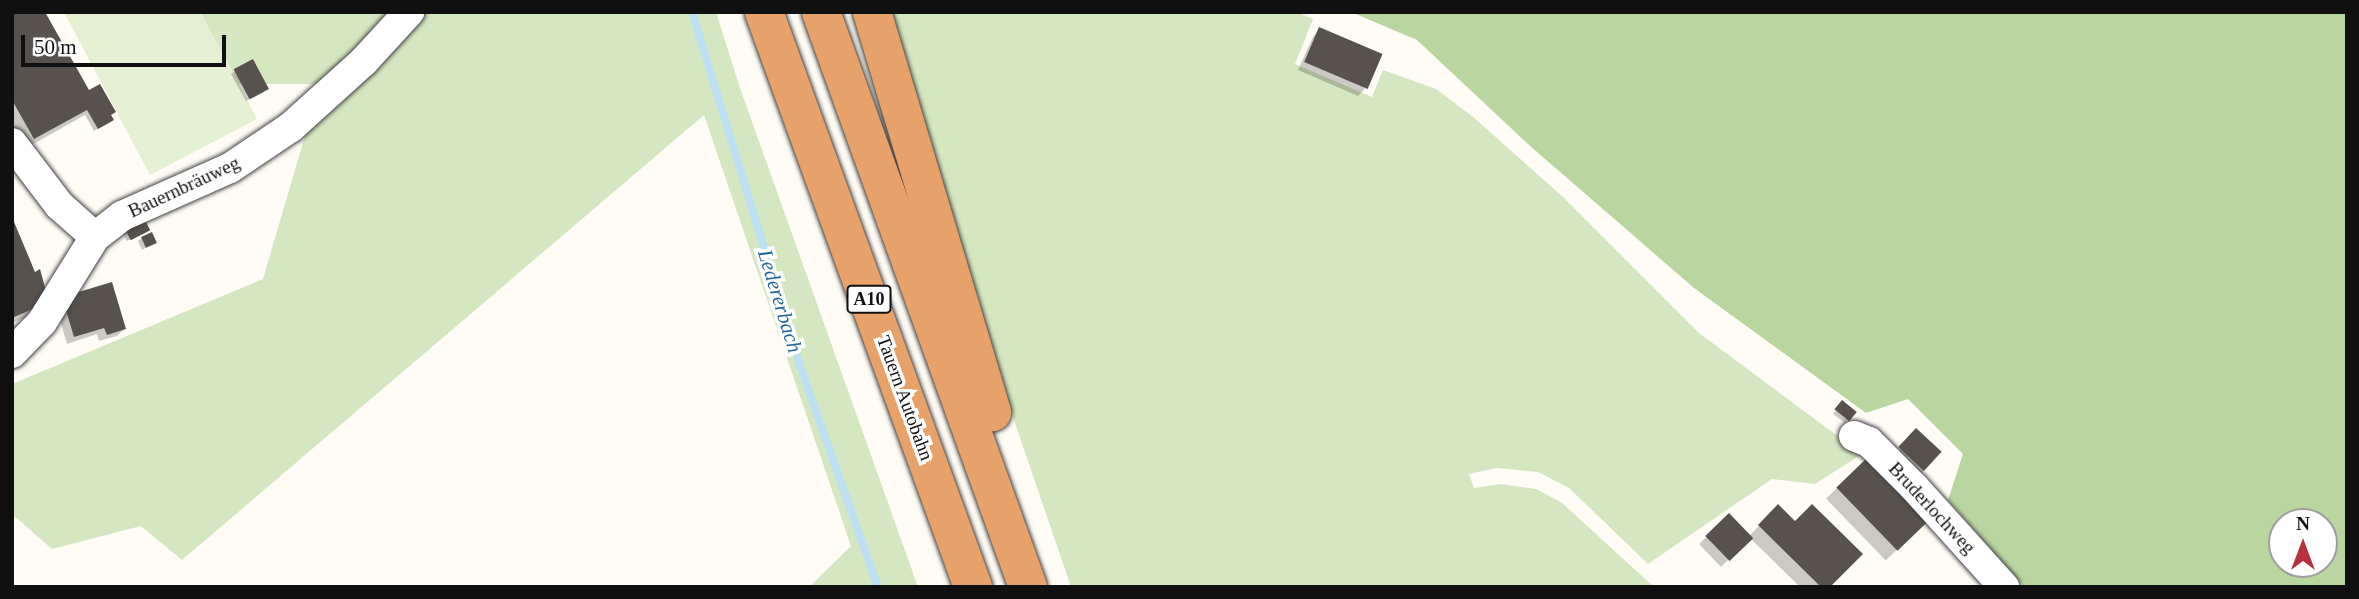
<!DOCTYPE html>
<html>
<head>
<meta charset="utf-8">
<style>
  body { margin:0 }
  #map { position:relative; width:2359px; height:599px; overflow:hidden; background:#fefcf5; font-family:"Times New Roman",serif }
  div>[style] { position:absolute }
  [style*='--x'] { left:calc(var(--x)*1px); top:calc(var(--y)*1px); width:calc(var(--w)*1px); rotate:calc(var(--a)*1deg) }
  .green>* { inset:0; background:#d5e7c0 }
  .forest>* { inset:0; background:#b9d6a1 }
  .pitch>* { inset:0; background:#e5efd1 }
  .shadow>* { inset:0; background:#0003; transform-origin:0 0 }
  .stream>* { height:8px; margin:-4px; padding:0 4px; transform-origin:4px; border-radius:4px; background:#bddff2 }
  .building>* { inset:0; background:#58524e; transform-origin:0 0 }
  .roads { filter:drop-shadow(0 0 2px #434343) drop-shadow(0 0 2px #434343) }
  .minor>* { height:30px; margin:-15px; padding:0 15px; transform-origin:15px; border-radius:15px; background:#fff }
  .highway>* { height:38px; margin:-19px; padding:0 19px; transform-origin:19px; border-radius:19px; background:#e8a169 }
  span { translate:-50% -50%; white-space:nowrap; text-align:center; line-height:1.15; -webkit-text-stroke:7px #fff; paint-order:stroke }
  .shield-label span { padding:2px 5px; background:#fff; border:2px solid; border-radius:5px; -webkit-text-stroke-width:0 }
  .shield-label { font-size:18px; color:#101010; font-weight:700 }
  .street-label { font-size:19px; color:#101010 }
  .water-label { font-size:21px; color:#236799; font-style:italic }
  .frame { position:absolute; inset:0; border:14px solid #101010; pointer-events:none }
  .north { position:absolute; left:2268px; top:508px; width:70px; height:70px; box-sizing:border-box; background:#fff; border:2px solid #9f9f9f; border-radius:50%; rotate:0deg; font-size:19px; font-weight:700; line-height:28px; text-align:center; color:#101010 }
  .north::after { content:''; display:block; margin:auto; width:24px; height:32px; background:#b6333b; clip-path:polygon(50% 0,100% 100%,50% 72%,0 100%) }
  .scale { position:absolute; left:21px; top:35px; width:205px; height:32px; box-sizing:border-box; border:4px solid #101010; border-top:0; padding-left:9px; font-size:21px; line-height:24px; white-space:nowrap; color:#101010; -webkit-text-stroke:5px #fff; paint-order:stroke }
</style>
</head>
<body>
<div id="map">
  <div class="green">
    <i style="clip-path:polygon(200px 12px,399px 12px,325px 84px,239px 84px)"></i>
    <i style="clip-path:polygon(425px 12px,716px 12px,740px 88px,918px 587px,809px 587px,851px 546px,704px 115px,182px 560px,141px 526px,52px 549px,12px 514px,12px 384px,263px 279px,309px 122px,393px 49px)"></i>
    <i style="clip-path:polygon(892px 12px,1297px 12px,1313px 19px,1295px 64px,1372px 97px,1383px 70px,1436px 89px,1472px 116px,1563px 197px,1699px 333px,1862px 454px,1815px 484px,1772px 479px,1648px 564px,1569px 488px,1538px 472px,1496px 468px,1469px 474px,1474px 488px,1500px 484px,1536px 489px,1561px 502px,1654px 587px,1071px 587px,1014px 420px)"></i>
  </div>
  <div class="forest">
    <i style="clip-path:polygon(evenodd,1351px 12px,2347px 12px,2347px 587px,2024px 587px,1948px 500px,1963px 454px,1908px 399px,1866px 413px,1694px 288px,1529px 145px,1417px 40px,1351px 12px,2282px 522px,2324px 522px,2324px 564px,2282px 564px,2282px 522px)"></i>
  </div>
  <div class="pitch">
    <i style="clip-path:polygon(64px 12px,200px 12px,257px 119px,150px 175px)"></i>
  </div>
  <div class="shadow">
    <i style="clip-path:polygon(12px 12px,110px 116px,112px 120px,109px 123px,94px 131px,85px 115px,21px 151px,12px 136px)"></i>
    <i style="clip-path:polygon(1320px 29px,1365px 89px,1358px 96px,1298px 70px,1313px 37px)"></i>
    <i style="clip-path:polygon(235px 71px,264px 92px,246px 101px,231px 74px)"></i>
    <i style="clip-path:polygon(12px 221px,36px 313px,12px 323px)"></i>
    <i style="clip-path:polygon(121px 230px,148px 230px,127px 241px)"></i>
    <i style="clip-path:polygon(142px 238px,154px 243px,142px 250px,138px 241px)"></i>
    <i style="clip-path:polygon(56px 306px,124px 329px,117px 336px,99px 341px,97px 334px,67px 344px)"></i>
    <i style="clip-path:polygon(1839px 406px,1855px 412px,1845px 423px,1833px 414px)"></i>
    <i style="left:1916px;top:431px;width:32px;height:35px;rotate:41deg"></i>
    <i style="left:1867px;top:459px;width:86px;height:57px;rotate:46deg"></i>
    <i style="clip-path:polygon(1778px 507px,1828px 587px,1800px 587px,1750px 538px,1721px 567px,1699px 544px,1729px 516px,1749px 536px)"></i>
  </div>
  <div class="stream">
    <i style="--x:692;--y:12;--w:367;--a:73"></i>
    <i style="--x:799;--y:363;--w:238;--a:70.6"></i>
  </div>
  <div class="building">
    <i style="clip-path:polygon(12px 12px,45px 12px,89px 90px,100px 84px,116px 112px,111px 115px,114px 120px,98px 129px,87px 110px,34px 139px,12px 100px)"></i>
    <i style="left:1319px;top:27px;width:69px;height:38px;rotate:23deg"></i>
    <i style="left:253px;top:59px;width:34px;height:22px;rotate:62deg"></i>
    <i style="left:143px;top:216px;width:16px;height:22px;rotate:63deg"></i>
    <i style="clip-path:polygon(12px 217px,35px 272px,40px 269px,49px 302px,12px 318px)"></i>
    <i style="left:152px;top:232px;width:12px;height:12px;rotate:66deg"></i>
    <i style="clip-path:polygon(112px 282px,126px 329px,107px 335px,104px 328px,74px 337px,62px 297px)"></i>
    <i style="left:1842px;top:400px;width:19px;height:12px;rotate:39deg"></i>
    <i style="left:1916px;top:428px;width:35px;height:26px;rotate:43deg"></i>
    <i style="left:1868px;top:457px;width:88px;height:44px;rotate:46deg"></i>
    <i style="clip-path:polygon(1778px 504px,1795px 521px,1812px 504px,1863px 554px,1830px 587px,1821px 587px,1758px 525px)"></i>
    <i style="left:1729px;top:513px;width:35px;height:33px;rotate:46deg"></i>
  </div>
  <div class="roads">
    <div class="minor">
      <i style="--x:12;--y:143;--w:78;--a:52.8"></i>
      <i style="--x:59;--y:205;--w:48;--a:41.6"></i>
      <i style="--x:12;--y:353;--w:43;--a:-45.9"></i>
      <i style="--x:42;--y:322;--w:100;--a:-58.1"></i>
      <i style="--x:95;--y:237;--w:34;--a:-38"></i>
      <i style="--x:122;--y:216;--w:118;--a:-24"></i>
      <i style="--x:230;--y:168;--w:73;--a:-33.9"></i>
      <i style="--x:291;--y:127;--w:98;--a:-42.1"></i>
      <i style="--x:364;--y:61;--w:67;--a:-47.4"></i>
      <i style="--x:1854;--y:436;--w:16;--a:22"></i>
      <i style="--x:1869;--y:442;--w:64;--a:45"></i>
      <i style="--x:1914;--y:487;--w:135;--a:48"></i>
    </div>
    <div class="highway">
      <i style="--x:764;--y:12;--w:612;--a:70.02"></i>
      <i style="--x:821;--y:12;--w:611;--a:70.2"></i>
      <i style="--x:872;--y:12;--w:418;--a:73.3"></i>
    </div>
  </div>
  <div class="shield-label">
    <span style="left:869px;top:299px">A10</span>
  </div>
  <div class="street-label">
    <span style="left:184px;top:187px;rotate:-25deg">Bauernbräuweg</span>
    <span style="left:905px;top:398px;rotate:70deg">Tauern Autobahn</span>
    <span style="left:1932px;top:508px;rotate:47deg">Bruderlochweg</span>
  </div>
  <div class="water-label">
    <span style="left:780px;top:301px;rotate:73deg">Ledererbach</span>
  </div>
  <div class="frame"></div>
  <div class="north">N</div>
  <div class="scale">50 m</div>
</div>
</body>
</html>
